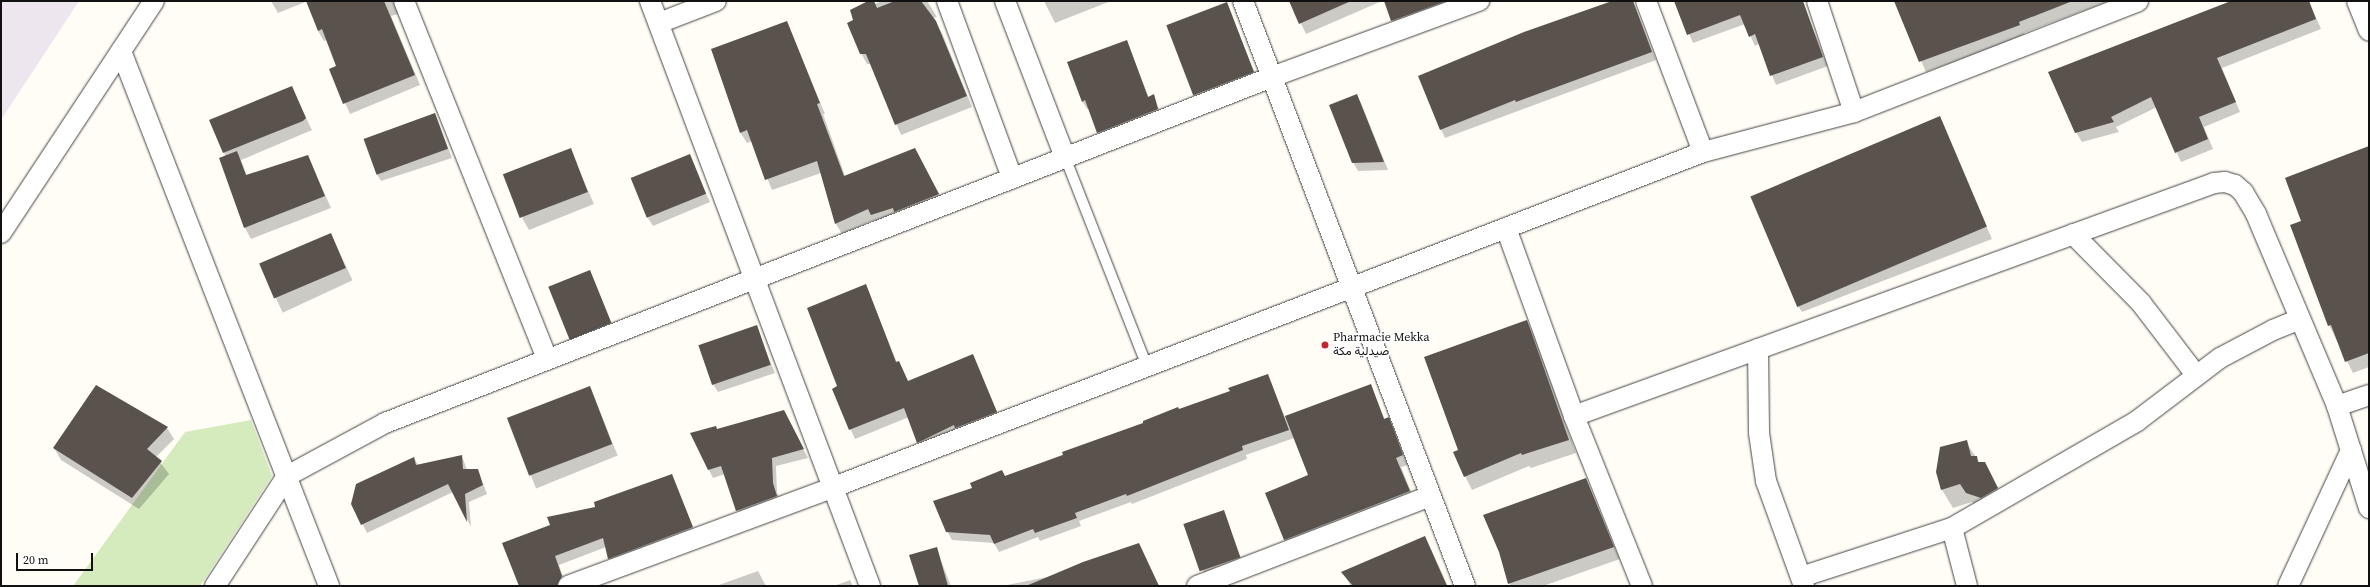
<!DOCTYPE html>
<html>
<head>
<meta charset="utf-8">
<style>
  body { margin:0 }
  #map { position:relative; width:2370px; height:587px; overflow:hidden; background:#fffdf5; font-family:"Source Serif 4",Vazirmatn,serif }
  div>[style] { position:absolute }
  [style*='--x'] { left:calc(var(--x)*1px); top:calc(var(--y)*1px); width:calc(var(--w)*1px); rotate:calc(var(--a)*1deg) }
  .industrial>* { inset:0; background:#eee6ef }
  .green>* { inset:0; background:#d5ebbd }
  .shadow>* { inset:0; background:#0003; transform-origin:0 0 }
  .building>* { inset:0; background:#5a524d; transform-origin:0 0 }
  .roads { filter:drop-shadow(0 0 1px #444) drop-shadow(0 0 1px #444) }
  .lane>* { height:10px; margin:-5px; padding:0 5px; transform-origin:5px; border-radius:5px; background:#fff }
  .street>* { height:20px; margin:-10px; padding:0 10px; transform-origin:10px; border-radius:10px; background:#fff }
  .dots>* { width:11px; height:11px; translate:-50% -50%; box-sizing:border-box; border:2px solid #fff; border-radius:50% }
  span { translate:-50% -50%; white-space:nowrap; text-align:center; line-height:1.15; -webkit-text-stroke:4px #fff; paint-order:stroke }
  .poi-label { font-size:12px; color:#111 }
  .left { translate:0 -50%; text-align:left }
  .frame { position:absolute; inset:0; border:2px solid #111; pointer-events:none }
  .scale { position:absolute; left:16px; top:553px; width:77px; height:18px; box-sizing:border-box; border:2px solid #111; border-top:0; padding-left:5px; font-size:12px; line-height:14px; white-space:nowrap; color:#111; -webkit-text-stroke:3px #fff; paint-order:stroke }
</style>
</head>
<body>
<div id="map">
  <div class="industrial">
    <i style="clip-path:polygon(1px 1px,79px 1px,1px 120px)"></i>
  </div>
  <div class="green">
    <i style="clip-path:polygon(251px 420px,272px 476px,200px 586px,73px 586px,185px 432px)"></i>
  </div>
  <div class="shadow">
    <i style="clip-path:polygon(271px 1px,398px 1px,398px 14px,391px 16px,420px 85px,350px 114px,330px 69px,337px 66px,327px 40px,324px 41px,318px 31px,308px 1px,278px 13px)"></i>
    <i style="clip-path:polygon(870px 1px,875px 4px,882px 1px,927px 1px,937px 17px,933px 18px,942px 33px,972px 107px,901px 135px,871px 64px,867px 64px,861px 53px,854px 20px)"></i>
    <i style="clip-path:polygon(1044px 1px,1111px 1px,1055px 23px)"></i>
    <i style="clip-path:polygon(1290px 1px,1382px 1px,1306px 34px)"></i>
    <i style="clip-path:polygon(1385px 1px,1475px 1px,1398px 31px)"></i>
    <i style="clip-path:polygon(1614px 1px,1633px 1px,1656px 60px,1445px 138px,1441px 129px)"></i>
    <i style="clip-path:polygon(1675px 1px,1802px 1px,1828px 66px,1776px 85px,1759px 44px,1755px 46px,1745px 24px,1693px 43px)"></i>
    <i style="clip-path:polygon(1895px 1px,2109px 1px,2024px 33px,2025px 36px,1926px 72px)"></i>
    <i style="clip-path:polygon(2233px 1px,2309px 1px,2321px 29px,2222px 68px,2240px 112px,2204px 127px,2213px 149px,2181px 162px,2157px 107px,2116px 127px,2119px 132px,2082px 142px,2076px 132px)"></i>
    <i style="clip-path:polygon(1226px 3px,1258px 80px,1198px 104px,1193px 95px)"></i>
    <i style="clip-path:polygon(787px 22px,825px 114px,823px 114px,845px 176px,921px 160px,945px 205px,878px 225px,874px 220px,842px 234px,836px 224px,821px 173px,772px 190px,752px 141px,747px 143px,740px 132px)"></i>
    <i style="clip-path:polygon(1127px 42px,1149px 98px,1154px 96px,1162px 117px,1103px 141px,1089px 109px,1087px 109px,1082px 101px)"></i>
    <i style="clip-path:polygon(291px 87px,312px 130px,241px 160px,247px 176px,308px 156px,331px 208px,251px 239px,245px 228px,224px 152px)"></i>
    <i style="clip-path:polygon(1356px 95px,1361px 103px,1388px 170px,1358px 171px,1353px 162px)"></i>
    <i style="clip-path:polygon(435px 114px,452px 158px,381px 181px,376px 173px)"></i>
    <i style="clip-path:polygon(1939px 118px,1992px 239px,1802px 312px,1795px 301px)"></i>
    <i style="clip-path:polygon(2369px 149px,2369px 367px,2353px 373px,2329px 325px,2302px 222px)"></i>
    <i style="clip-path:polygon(570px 150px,594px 204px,529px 230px,522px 218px)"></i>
    <i style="clip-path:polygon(689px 156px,710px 202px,653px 226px,648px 218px)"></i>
    <i style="left:331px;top:234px;width:51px;height:77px;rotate:65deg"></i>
    <i style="clip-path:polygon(590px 271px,614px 331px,575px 347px,570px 338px)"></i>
    <i style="clip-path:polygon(866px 285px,897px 363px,908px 382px,973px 356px,1001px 421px,923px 451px,909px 417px,855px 439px,833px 389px,838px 387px)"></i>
    <i style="clip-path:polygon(1527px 321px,1534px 335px,1576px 453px,1531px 468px,1529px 466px,1472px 490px,1465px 476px,1459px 450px)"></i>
    <i style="clip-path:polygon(756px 327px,775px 373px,718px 392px,713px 384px)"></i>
    <i style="clip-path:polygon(1268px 375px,1285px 417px,1371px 386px,1385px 420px,1388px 419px,1394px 428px,1408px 465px,1401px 467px,1415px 501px,1290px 549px,1285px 540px,1309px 476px,1294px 438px,1246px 455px,1247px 459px,1132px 504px,1131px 502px,1079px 521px,1081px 526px,1040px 541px,1038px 537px,999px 552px,994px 543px,952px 540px,947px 531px,1005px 476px,1231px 392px)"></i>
    <i style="left:590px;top:387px;width:74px;height:88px;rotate:68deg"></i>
    <i style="clip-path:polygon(788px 420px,808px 458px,776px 466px,777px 492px,781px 504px,742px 519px,725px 474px,713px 478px,709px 470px,717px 430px)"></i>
    <i style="clip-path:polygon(167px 428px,174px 439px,156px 457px,169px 474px,139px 509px,61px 460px,54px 448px)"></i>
    <i style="clip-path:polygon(1966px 442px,1980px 463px,1985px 463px,2007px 507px,1978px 511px,1972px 502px,1953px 508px,1942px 490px,1937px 472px)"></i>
    <i style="clip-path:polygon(462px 456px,467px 470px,478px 470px,487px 494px,469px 502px,471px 527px,453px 492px,367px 533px,352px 503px,414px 458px,418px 465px)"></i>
    <i style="clip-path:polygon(671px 476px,696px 536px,613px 567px,606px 547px,559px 565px,566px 586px,520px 586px,596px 508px)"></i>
    <i style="clip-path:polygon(1586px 479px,1620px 559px,1543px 586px,1511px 586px,1500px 551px)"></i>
    <i style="left:1223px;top:511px;width:58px;height:40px;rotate:69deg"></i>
    <i style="clip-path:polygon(1425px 537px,1448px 586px,1351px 586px,1342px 572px)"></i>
    <i style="clip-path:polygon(1139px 544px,1159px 586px,1007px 585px,1052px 576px)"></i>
    <i style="clip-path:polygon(936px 548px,951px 586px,920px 586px)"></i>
    <i style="clip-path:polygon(758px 571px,766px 586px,716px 586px)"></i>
    <i style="clip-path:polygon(850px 580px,853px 586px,834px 586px)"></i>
  </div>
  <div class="building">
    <i style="clip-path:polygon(306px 1px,384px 1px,415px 75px,343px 104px,329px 69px,336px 66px,322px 29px,318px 31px)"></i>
    <i style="clip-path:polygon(868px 1px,874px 1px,877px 8px,895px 1px,921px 1px,936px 21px,967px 96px,895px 125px,866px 54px,860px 54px,847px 23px,853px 20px,850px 10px)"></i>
    <i style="clip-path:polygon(1289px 1px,1351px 1px,1299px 24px)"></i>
    <i style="clip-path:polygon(1384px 1px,1446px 1px,1391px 21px)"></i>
    <i style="clip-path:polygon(1612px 1px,1633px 1px,1652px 52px,1516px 102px,1515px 100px,1440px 130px,1418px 76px,1524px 32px)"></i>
    <i style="clip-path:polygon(1674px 1px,1803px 1px,1823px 57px,1770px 76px,1755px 34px,1749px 37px,1740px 15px,1687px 35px)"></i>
    <i style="clip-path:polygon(1894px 1px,2070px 1px,2070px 2px,2019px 22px,2020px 25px,1919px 62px)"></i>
    <i style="clip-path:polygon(2231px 1px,2309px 1px,2316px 19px,2217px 58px,2236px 102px,2199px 117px,2208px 139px,2175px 153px,2151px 97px,2111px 117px,2114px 122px,2075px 133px,2048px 72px)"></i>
    <i style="left:1227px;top:2px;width:75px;height:65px;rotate:69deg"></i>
    <i style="clip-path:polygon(787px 21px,820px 103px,817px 104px,844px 176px,915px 148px,939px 194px,894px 212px,893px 208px,871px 215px,868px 209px,835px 224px,817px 161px,765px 180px,747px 130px,740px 133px,711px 49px)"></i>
    <i style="clip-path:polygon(1127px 40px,1148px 97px,1154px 94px,1158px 109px,1097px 133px,1085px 100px,1082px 102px,1067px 62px)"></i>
    <i style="clip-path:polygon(292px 86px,306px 118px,303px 121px,223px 153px,209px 120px)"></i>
    <i style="clip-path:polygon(1357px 94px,1384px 162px,1352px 163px,1329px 105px)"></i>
    <i style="left:435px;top:113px;width:38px;height:76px;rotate:70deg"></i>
    <i style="left:1940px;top:116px;width:120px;height:206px;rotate:67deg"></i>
    <i style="clip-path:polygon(2369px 146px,2369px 353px,2345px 362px,2331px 325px,2328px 326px,2290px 225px,2301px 221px,2285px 178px)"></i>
    <i style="left:571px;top:148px;width:47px;height:73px;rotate:69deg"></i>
    <i style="clip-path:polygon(237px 151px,246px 175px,308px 155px,325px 196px,244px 228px,219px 158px)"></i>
    <i style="left:690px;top:154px;width:43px;height:64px;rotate:68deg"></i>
    <i style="left:331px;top:233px;width:38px;height:78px;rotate:67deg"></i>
    <i style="left:590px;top:270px;width:57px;height:45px;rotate:68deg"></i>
    <i style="clip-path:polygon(866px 284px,896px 362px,899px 361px,908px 381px,973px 354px,997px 412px,955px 428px,954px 425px,917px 443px,904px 408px,849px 430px,832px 389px,837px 386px,807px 308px)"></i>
    <i style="clip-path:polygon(1527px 320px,1569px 440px,1522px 455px,1521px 453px,1464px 477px,1453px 452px,1458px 450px,1424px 357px)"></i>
    <i style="left:757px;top:325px;width:42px;height:62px;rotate:71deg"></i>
    <i style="clip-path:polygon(1268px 374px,1289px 430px,1242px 446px,1243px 450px,1127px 496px,1126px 494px,1075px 513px,1077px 518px,1035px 533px,1033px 529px,994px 544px,990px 535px,946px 532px,933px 501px,972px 488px,970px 483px,1002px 470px,1005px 476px,1063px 455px,1062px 452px,1143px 423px,1143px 421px,1178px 407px,1179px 409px,1230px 391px,1228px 388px)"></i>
    <i style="clip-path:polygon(1371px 384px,1384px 419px,1389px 417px,1403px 455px,1396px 458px,1410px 491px,1284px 540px,1265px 493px,1308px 475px,1285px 416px)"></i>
    <i style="clip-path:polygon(96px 385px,168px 427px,147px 449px,162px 461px,132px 498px,53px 448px)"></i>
    <i style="left:590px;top:386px;width:62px;height:89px;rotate:69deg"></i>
    <i style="clip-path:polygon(784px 410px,804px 449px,772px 458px,773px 483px,777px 496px,736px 511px,721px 466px,708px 470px,690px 433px,716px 426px,717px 429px)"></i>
    <i style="clip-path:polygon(1967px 440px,1971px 456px,1977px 456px,1978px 462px,1985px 462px,1998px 488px,1981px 498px,1966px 493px,1960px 484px,1941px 490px,1936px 472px,1940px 447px)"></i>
    <i style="clip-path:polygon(462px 455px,463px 469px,478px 469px,483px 485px,465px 494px,467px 522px,448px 484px,361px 525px,351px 504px,356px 484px,414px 457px,416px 465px)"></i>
    <i style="clip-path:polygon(672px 474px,693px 527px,608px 559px,603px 538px,555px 556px,562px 576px,557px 586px,519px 586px,502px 543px,550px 525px,547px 517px,595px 507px,594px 502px)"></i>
    <i style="clip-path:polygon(1586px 478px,1614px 547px,1508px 584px,1499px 552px,1483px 515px)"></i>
    <i style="left:1224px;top:510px;width:50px;height:43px;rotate:71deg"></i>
    <i style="clip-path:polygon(1425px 536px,1447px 586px,1353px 586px,1341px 572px)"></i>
    <i style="clip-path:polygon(1139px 543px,1159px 586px,1026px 586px,1083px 562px)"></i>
    <i style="clip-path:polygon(937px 547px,948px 586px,919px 586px,909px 555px)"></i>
  </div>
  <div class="roads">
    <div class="lane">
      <i style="--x:1065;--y:157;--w:225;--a:68.6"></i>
    </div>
    <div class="street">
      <i style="--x:404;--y:1;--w:385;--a:68.2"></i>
      <i style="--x:650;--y:1;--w:625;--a:69.39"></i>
      <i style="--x:947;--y:1;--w:189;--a:69.8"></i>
      <i style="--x:1005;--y:1;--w:167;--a:69"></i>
      <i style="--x:1243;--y:1;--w:626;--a:69.22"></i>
      <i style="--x:1646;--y:1;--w:161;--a:69.3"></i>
      <i style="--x:1817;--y:1;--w:117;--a:71.6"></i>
      <i style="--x:2357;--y:1;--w:32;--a:68"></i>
      <i style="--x:659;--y:23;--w:61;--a:-21.1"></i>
      <i style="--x:121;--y:51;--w:574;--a:68.75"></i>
      <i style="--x:1506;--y:228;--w:200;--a:70.1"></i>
      <i style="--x:1574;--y:416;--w:183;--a:68.2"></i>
      <i style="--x:1;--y:233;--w:278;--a:-56.6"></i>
      <i style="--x:2073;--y:234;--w:97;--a:45.4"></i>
      <i style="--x:2141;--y:303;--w:91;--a:52.6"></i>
      <i style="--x:1758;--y:349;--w:84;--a:89.3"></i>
      <i style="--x:1759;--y:433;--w:49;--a:81.7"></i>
      <i style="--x:1766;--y:481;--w:112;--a:70.1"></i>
      <i style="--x:2337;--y:406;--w:34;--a:-19"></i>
      <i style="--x:1574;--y:416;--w:681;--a:-20"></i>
      <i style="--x:2214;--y:183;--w:11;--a:-5"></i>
      <i style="--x:2225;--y:182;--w:10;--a:17"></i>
      <i style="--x:2235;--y:185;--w:11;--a:41"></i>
      <i style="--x:2243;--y:192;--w:26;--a:59"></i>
      <i style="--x:2256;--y:214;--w:208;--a:67.1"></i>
      <i style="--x:2337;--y:406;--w:107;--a:72.6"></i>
      <i style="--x:1952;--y:528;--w:60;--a:75.5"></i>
      <i style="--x:1801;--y:577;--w:159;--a:-18"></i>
      <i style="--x:1952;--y:528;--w:214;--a:-30"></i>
      <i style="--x:2137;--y:421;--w:104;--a:-37.2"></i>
      <i style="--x:2220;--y:358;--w:60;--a:-27.8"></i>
      <i style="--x:2273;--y:330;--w:29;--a:-22"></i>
      <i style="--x:215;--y:586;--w:131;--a:-56.8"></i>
      <i style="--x:287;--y:476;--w:111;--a:-28.4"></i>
      <i style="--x:385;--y:423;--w:952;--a:-21.31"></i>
      <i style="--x:1272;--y:77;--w:221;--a:-20.2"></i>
      <i style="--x:568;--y:586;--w:284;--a:-20.4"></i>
      <i style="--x:834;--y:487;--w:931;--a:-21.08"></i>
      <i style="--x:1703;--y:152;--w:156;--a:-14.8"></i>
      <i style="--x:1854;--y:112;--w:305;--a:-21.3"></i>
      <i style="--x:1197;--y:586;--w:250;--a:-21.1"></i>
      <i style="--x:2288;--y:586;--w:150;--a:-65.1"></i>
    </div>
  </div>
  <div class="dots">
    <i style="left:1325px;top:345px;background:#c4262e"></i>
  </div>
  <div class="poi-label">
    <span class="left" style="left:1333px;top:345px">Pharmacie Mekka<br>صيدلية مكة</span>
  </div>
  <div class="frame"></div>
  <div class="scale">20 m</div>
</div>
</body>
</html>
